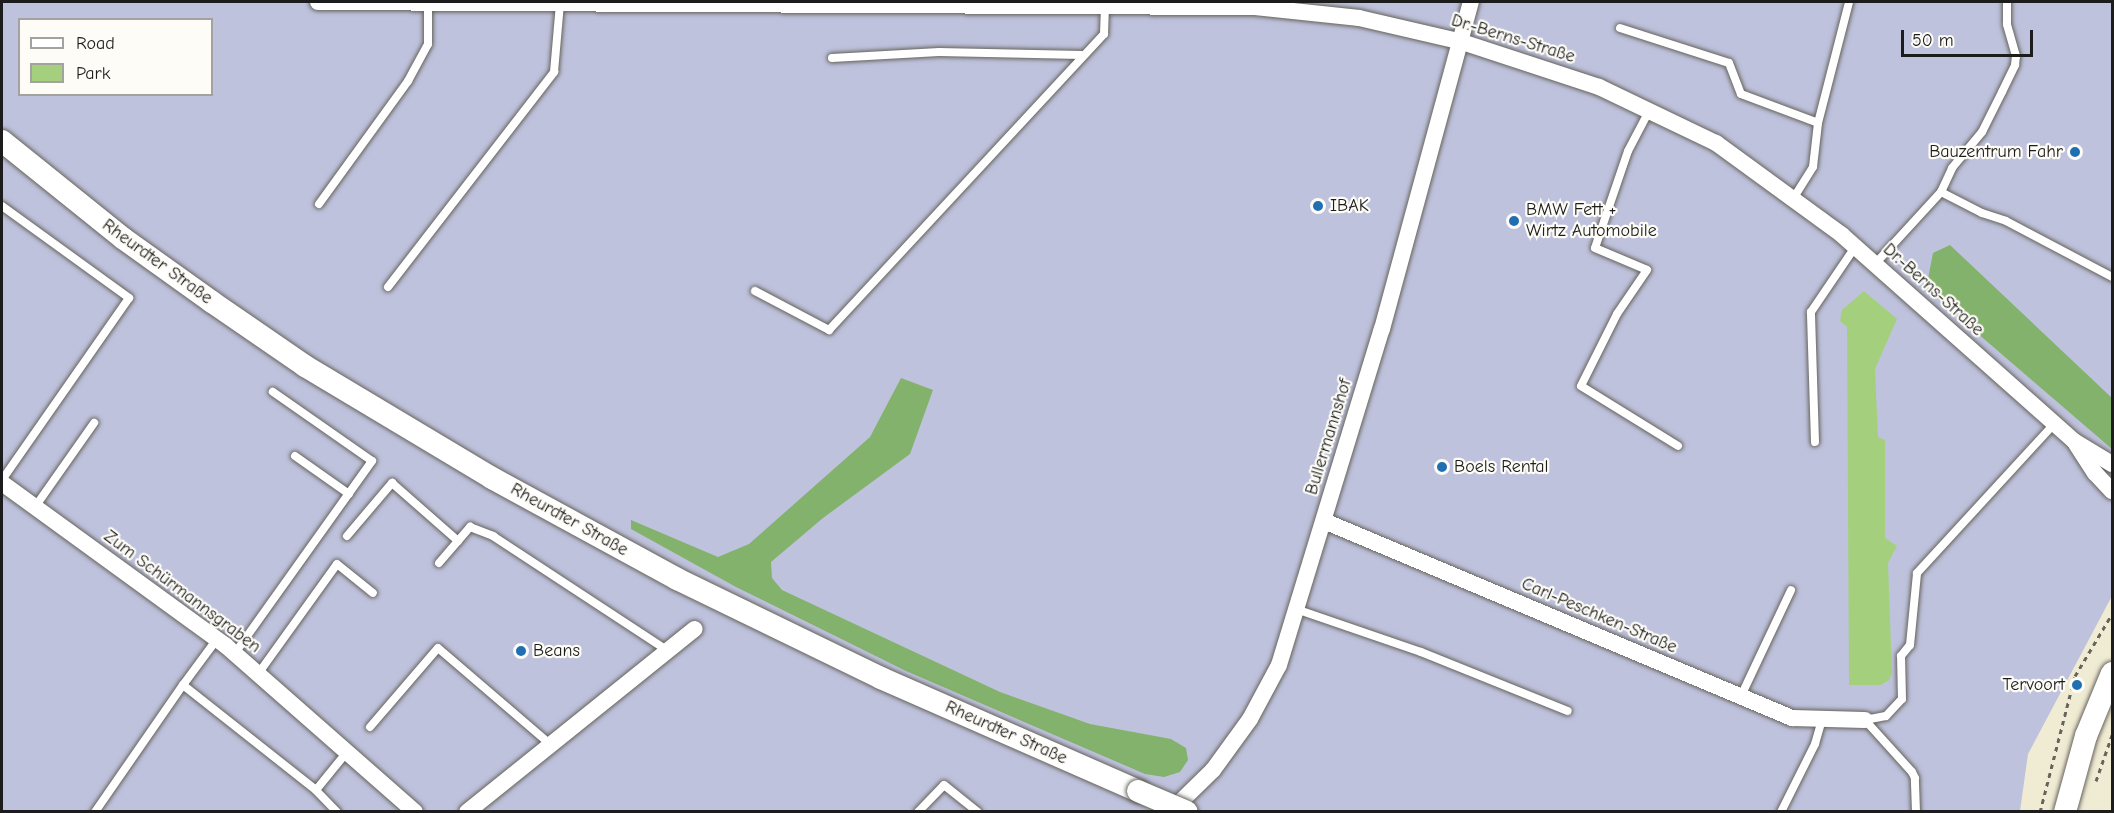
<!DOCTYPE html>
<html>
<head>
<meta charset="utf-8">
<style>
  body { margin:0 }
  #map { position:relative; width:2114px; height:813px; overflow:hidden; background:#f0ebd3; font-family:"Comic Neue",sans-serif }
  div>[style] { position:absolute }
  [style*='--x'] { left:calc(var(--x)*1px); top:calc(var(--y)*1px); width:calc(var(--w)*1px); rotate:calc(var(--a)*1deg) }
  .industrial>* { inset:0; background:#bfc2dd }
  .green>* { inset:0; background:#a4d07d }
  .forest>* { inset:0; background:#83b26c }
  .path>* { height:3px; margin-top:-1.5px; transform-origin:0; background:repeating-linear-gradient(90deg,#66645c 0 4.5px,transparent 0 9px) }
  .roads { filter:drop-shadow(0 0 2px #66645c) drop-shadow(0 0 2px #66645c) }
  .service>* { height:8px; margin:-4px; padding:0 4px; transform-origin:4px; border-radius:4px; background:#fff }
  .minor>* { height:16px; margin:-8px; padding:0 8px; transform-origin:8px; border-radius:8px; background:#fff }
  .secondary>* { height:22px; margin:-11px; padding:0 11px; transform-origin:11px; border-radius:11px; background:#fff }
  .bridges { filter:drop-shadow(0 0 2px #66645c) drop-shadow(0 0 2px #66645c) }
  .secondary-bridge>* { height:22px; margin:-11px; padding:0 11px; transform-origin:11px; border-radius:11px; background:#fff }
  .dots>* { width:16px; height:16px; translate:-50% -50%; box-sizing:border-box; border:3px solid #fdfcf7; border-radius:50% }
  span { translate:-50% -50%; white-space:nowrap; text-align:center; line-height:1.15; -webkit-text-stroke:4.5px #fdfcf7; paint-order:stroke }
  .street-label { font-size:18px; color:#1c1c1c }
  .poi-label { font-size:18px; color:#1c1c1c }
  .right { translate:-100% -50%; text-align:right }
  .left { translate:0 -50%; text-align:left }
  .frame { position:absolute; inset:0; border:3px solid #1c1c1c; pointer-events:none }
  .legend { position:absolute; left:18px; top:18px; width:195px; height:78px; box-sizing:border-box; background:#fdfcf7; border:2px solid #a3a29f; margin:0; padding:8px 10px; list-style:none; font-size:18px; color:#1c1c1c }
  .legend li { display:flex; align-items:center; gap:12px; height:30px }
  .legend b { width:30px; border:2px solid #a3a29f }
  .scale { position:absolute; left:1901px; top:30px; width:132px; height:27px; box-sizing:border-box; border:3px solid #1c1c1c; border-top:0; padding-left:8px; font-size:18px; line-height:21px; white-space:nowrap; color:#1c1c1c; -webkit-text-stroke:4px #fdfcf7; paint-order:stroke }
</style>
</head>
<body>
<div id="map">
  <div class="industrial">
    <i style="clip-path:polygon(evenodd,2px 2px,2112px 2px,2112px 596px,2028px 754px,2020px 811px,2px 812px,2px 2px,20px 20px,212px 20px,212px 94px,20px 94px,20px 20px)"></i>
  </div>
  <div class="green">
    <i style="clip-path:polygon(1864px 291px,1897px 319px,1875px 369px,1878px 437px,1885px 440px,1885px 538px,1897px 546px,1888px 563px,1892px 673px,1889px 680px,1881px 685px,1849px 685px,1847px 327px,1840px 321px,1842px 310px)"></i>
  </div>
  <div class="forest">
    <i style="clip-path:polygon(1950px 245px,2112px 398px,2112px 449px,1926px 289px,1933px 253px)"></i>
    <i style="clip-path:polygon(901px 378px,933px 390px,910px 454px,823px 518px,771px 562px,772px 578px,782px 590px,1000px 692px,1090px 724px,1171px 739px,1186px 748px,1188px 760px,1180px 772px,1164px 777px,1145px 774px,906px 671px,736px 587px,631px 529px,631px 520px,718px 557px,749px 544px,870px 437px)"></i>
  </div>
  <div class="path">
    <i style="--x:2096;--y:781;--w:49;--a:-70.8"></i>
    <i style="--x:2040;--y:812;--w:140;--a:-75.6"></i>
    <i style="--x:2075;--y:676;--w:72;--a:-59.2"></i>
  </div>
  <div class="roads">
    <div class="service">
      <i style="--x:1620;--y:28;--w:114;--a:17.8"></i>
      <i style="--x:1729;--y:63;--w:33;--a:69"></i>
      <i style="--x:1741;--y:94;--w:82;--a:20.6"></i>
      <i style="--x:1818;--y:123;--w:44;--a:96.5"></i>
      <i style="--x:1813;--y:167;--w:38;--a:122"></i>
      <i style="--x:832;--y:58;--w:107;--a:-3.2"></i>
      <i style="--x:939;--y:52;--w:143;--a:1.2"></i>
      <i style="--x:1649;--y:111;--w:45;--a:117.7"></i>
      <i style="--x:1628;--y:151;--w:102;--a:108.8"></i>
      <i style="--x:1595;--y:248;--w:56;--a:22.9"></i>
      <i style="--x:1647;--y:270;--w:53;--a:124.3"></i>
      <i style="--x:1617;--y:314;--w:80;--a:116.6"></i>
      <i style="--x:1581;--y:386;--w:114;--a:31.7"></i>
      <i style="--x:1818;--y:123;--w:125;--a:-75.6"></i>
      <i style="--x:1941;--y:192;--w:46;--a:27.1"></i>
      <i style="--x:1982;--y:213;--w:25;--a:18"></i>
      <i style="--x:2006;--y:221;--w:120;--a:27.8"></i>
      <i style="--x:319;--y:204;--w:152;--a:-54.1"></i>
      <i style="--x:408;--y:81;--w:42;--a:-61.6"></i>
      <i style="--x:428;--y:44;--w:41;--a:-90"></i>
      <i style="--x:2;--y:206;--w:157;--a:35.9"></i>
      <i style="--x:129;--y:298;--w:222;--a:124.9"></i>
      <i style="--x:1875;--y:264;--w:98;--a:-47.5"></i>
      <i style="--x:1941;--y:192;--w:26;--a:-65"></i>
      <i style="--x:1952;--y:168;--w:47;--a:-50.2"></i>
      <i style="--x:1982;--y:132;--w:45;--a:-63.4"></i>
      <i style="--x:2002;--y:92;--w:30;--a:-64"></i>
      <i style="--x:2015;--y:65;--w:9;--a:-84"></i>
      <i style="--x:2016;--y:56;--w:33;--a:-106"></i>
      <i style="--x:2007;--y:24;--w:22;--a:-90"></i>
      <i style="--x:388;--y:287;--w:272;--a:-52.3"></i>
      <i style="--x:554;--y:72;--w:68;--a:-85"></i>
      <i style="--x:755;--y:291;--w:84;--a:27.8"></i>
      <i style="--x:829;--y:330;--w:404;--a:-47.1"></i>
      <i style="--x:1104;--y:34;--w:26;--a:-88"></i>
      <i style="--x:1815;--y:442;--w:130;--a:-91.8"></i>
      <i style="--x:1811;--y:312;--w:78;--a:-55.9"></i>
      <i style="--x:295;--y:456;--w:66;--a:35.1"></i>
      <i style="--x:35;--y:507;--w:103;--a:-54.9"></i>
      <i style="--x:347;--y:536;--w:70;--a:-49.7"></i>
      <i style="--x:392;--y:483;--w:88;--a:41.3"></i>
      <i style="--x:439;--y:563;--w:48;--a:-49.3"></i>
      <i style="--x:470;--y:527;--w:25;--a:21"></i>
      <i style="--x:493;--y:536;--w:209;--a:33.3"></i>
      <i style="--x:1296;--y:609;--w:132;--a:19"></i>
      <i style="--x:1421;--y:652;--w:158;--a:21.9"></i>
      <i style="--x:217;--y:639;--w:57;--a:126.5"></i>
      <i style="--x:183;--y:685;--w:169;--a:38.3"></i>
      <i style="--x:235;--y:653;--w:236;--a:-54.5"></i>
      <i style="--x:372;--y:461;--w:121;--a:-145.1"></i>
      <i style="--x:258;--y:674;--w:135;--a:-54.3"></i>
      <i style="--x:337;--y:564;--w:46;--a:38.9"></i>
      <i style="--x:1741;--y:696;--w:117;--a:-64.7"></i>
      <i style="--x:370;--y:727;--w:104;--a:-49.3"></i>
      <i style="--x:438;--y:648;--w:149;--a:40.6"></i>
      <i style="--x:95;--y:812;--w:155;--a:-55.3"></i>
      <i style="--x:337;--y:812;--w:30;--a:-134"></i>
      <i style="--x:316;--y:790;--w:49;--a:-50.8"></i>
      <i style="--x:918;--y:812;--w:37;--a:-46"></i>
      <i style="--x:944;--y:785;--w:43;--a:38.5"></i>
      <i style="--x:1781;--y:812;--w:76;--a:-63.4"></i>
      <i style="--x:1815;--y:744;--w:26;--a:-74"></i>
      <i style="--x:1916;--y:812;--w:34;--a:-92"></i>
      <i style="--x:1915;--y:778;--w:7;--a:-117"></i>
      <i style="--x:1912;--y:772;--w:70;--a:-132.1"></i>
      <i style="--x:1865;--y:720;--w:21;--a:-11"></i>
      <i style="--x:1886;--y:716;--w:23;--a:-47"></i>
      <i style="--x:1902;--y:699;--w:43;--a:-91.3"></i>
      <i style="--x:1901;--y:656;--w:14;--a:-51"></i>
      <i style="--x:1910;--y:645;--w:72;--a:-84.4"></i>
      <i style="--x:1917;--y:573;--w:202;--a:-47.4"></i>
    </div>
    <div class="minor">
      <i style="--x:318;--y:2;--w:937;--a:0.31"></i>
      <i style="--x:1255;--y:7;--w:105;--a:6"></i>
      <i style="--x:1359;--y:18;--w:103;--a:13"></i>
      <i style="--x:1459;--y:41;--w:147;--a:18.2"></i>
      <i style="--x:1599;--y:87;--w:130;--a:25.6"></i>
      <i style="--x:1716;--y:143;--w:156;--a:36.1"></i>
      <i style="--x:1842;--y:235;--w:310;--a:41.6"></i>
      <i style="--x:2074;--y:441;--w:44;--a:31.2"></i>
      <i style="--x:2076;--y:444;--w:35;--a:57"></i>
      <i style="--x:2095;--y:473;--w:25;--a:47"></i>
      <i style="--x:2;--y:483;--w:276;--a:36"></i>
      <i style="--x:225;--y:645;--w:253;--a:41.3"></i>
      <i style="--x:1324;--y:521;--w:508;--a:22.83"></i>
      <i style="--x:1792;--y:718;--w:73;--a:1.6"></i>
      <i style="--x:467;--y:812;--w:292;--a:-38.8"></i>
      <i style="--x:1170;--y:812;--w:60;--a:-44.3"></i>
      <i style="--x:1213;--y:770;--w:63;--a:-54"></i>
      <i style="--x:1250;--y:719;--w:61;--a:-61.8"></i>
      <i style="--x:1279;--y:665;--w:351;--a:-73"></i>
      <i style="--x:1382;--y:329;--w:339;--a:-74.8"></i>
    </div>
    <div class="secondary">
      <i style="--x:2;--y:141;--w:156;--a:38.8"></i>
      <i style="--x:124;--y:239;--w:108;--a:35.6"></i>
      <i style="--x:212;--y:302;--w:113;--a:34.5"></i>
      <i style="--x:305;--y:366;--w:218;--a:30.9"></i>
      <i style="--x:492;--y:478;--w:211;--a:28.6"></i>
      <i style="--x:677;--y:579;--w:227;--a:25.9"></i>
      <i style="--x:881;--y:678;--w:281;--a:23.7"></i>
      <i style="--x:2065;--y:812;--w:79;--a:-74.6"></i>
      <i style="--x:2086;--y:736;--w:68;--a:-67.6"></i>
    </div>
  </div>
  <div class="bridges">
    <div class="secondary-bridge">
      <i style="--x:1138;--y:791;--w:53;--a:23.2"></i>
    </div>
  </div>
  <div class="dots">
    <i style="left:2075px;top:152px;background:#1f6fb2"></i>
    <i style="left:1318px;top:206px;background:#1f6fb2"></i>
    <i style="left:1514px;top:221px;background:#1f6fb2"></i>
    <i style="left:1442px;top:467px;background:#1f6fb2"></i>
    <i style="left:521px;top:651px;background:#1f6fb2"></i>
    <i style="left:2077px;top:685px;background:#1f6fb2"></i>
  </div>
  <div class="street-label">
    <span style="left:1513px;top:39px;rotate:17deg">Dr.-Berns-Straße</span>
    <span style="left:157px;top:262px;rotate:36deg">Rheurdter Straße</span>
    <span style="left:1933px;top:290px;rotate:42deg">Dr.-Berns-Straße</span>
    <span style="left:1329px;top:437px;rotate:-73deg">Bullermannshof</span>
    <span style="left:569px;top:520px;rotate:29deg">Rheurdter Straße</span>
    <span style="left:182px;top:592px;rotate:37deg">Zum Schürmannsgraben</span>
    <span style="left:1599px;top:616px;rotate:23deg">Carl-Peschken-Straße</span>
    <span style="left:1006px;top:733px;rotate:24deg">Rheurdter Straße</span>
  </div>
  <div class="poi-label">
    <span class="right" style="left:2063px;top:152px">Bauzentrum Fahr</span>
    <span class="left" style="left:1330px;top:206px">IBAK</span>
    <span class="left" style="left:1526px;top:221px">BMW Fett +<br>Wirtz Automobile</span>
    <span class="left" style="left:1454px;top:467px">Boels Rental</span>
    <span class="left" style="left:533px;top:651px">Beans</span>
    <span class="right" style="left:2065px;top:685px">Tervoort</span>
  </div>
  <div class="frame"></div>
  <ul class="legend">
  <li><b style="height:8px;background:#fff"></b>Road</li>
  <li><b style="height:16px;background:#a4d07d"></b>Park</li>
  </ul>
  <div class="scale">50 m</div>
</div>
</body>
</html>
